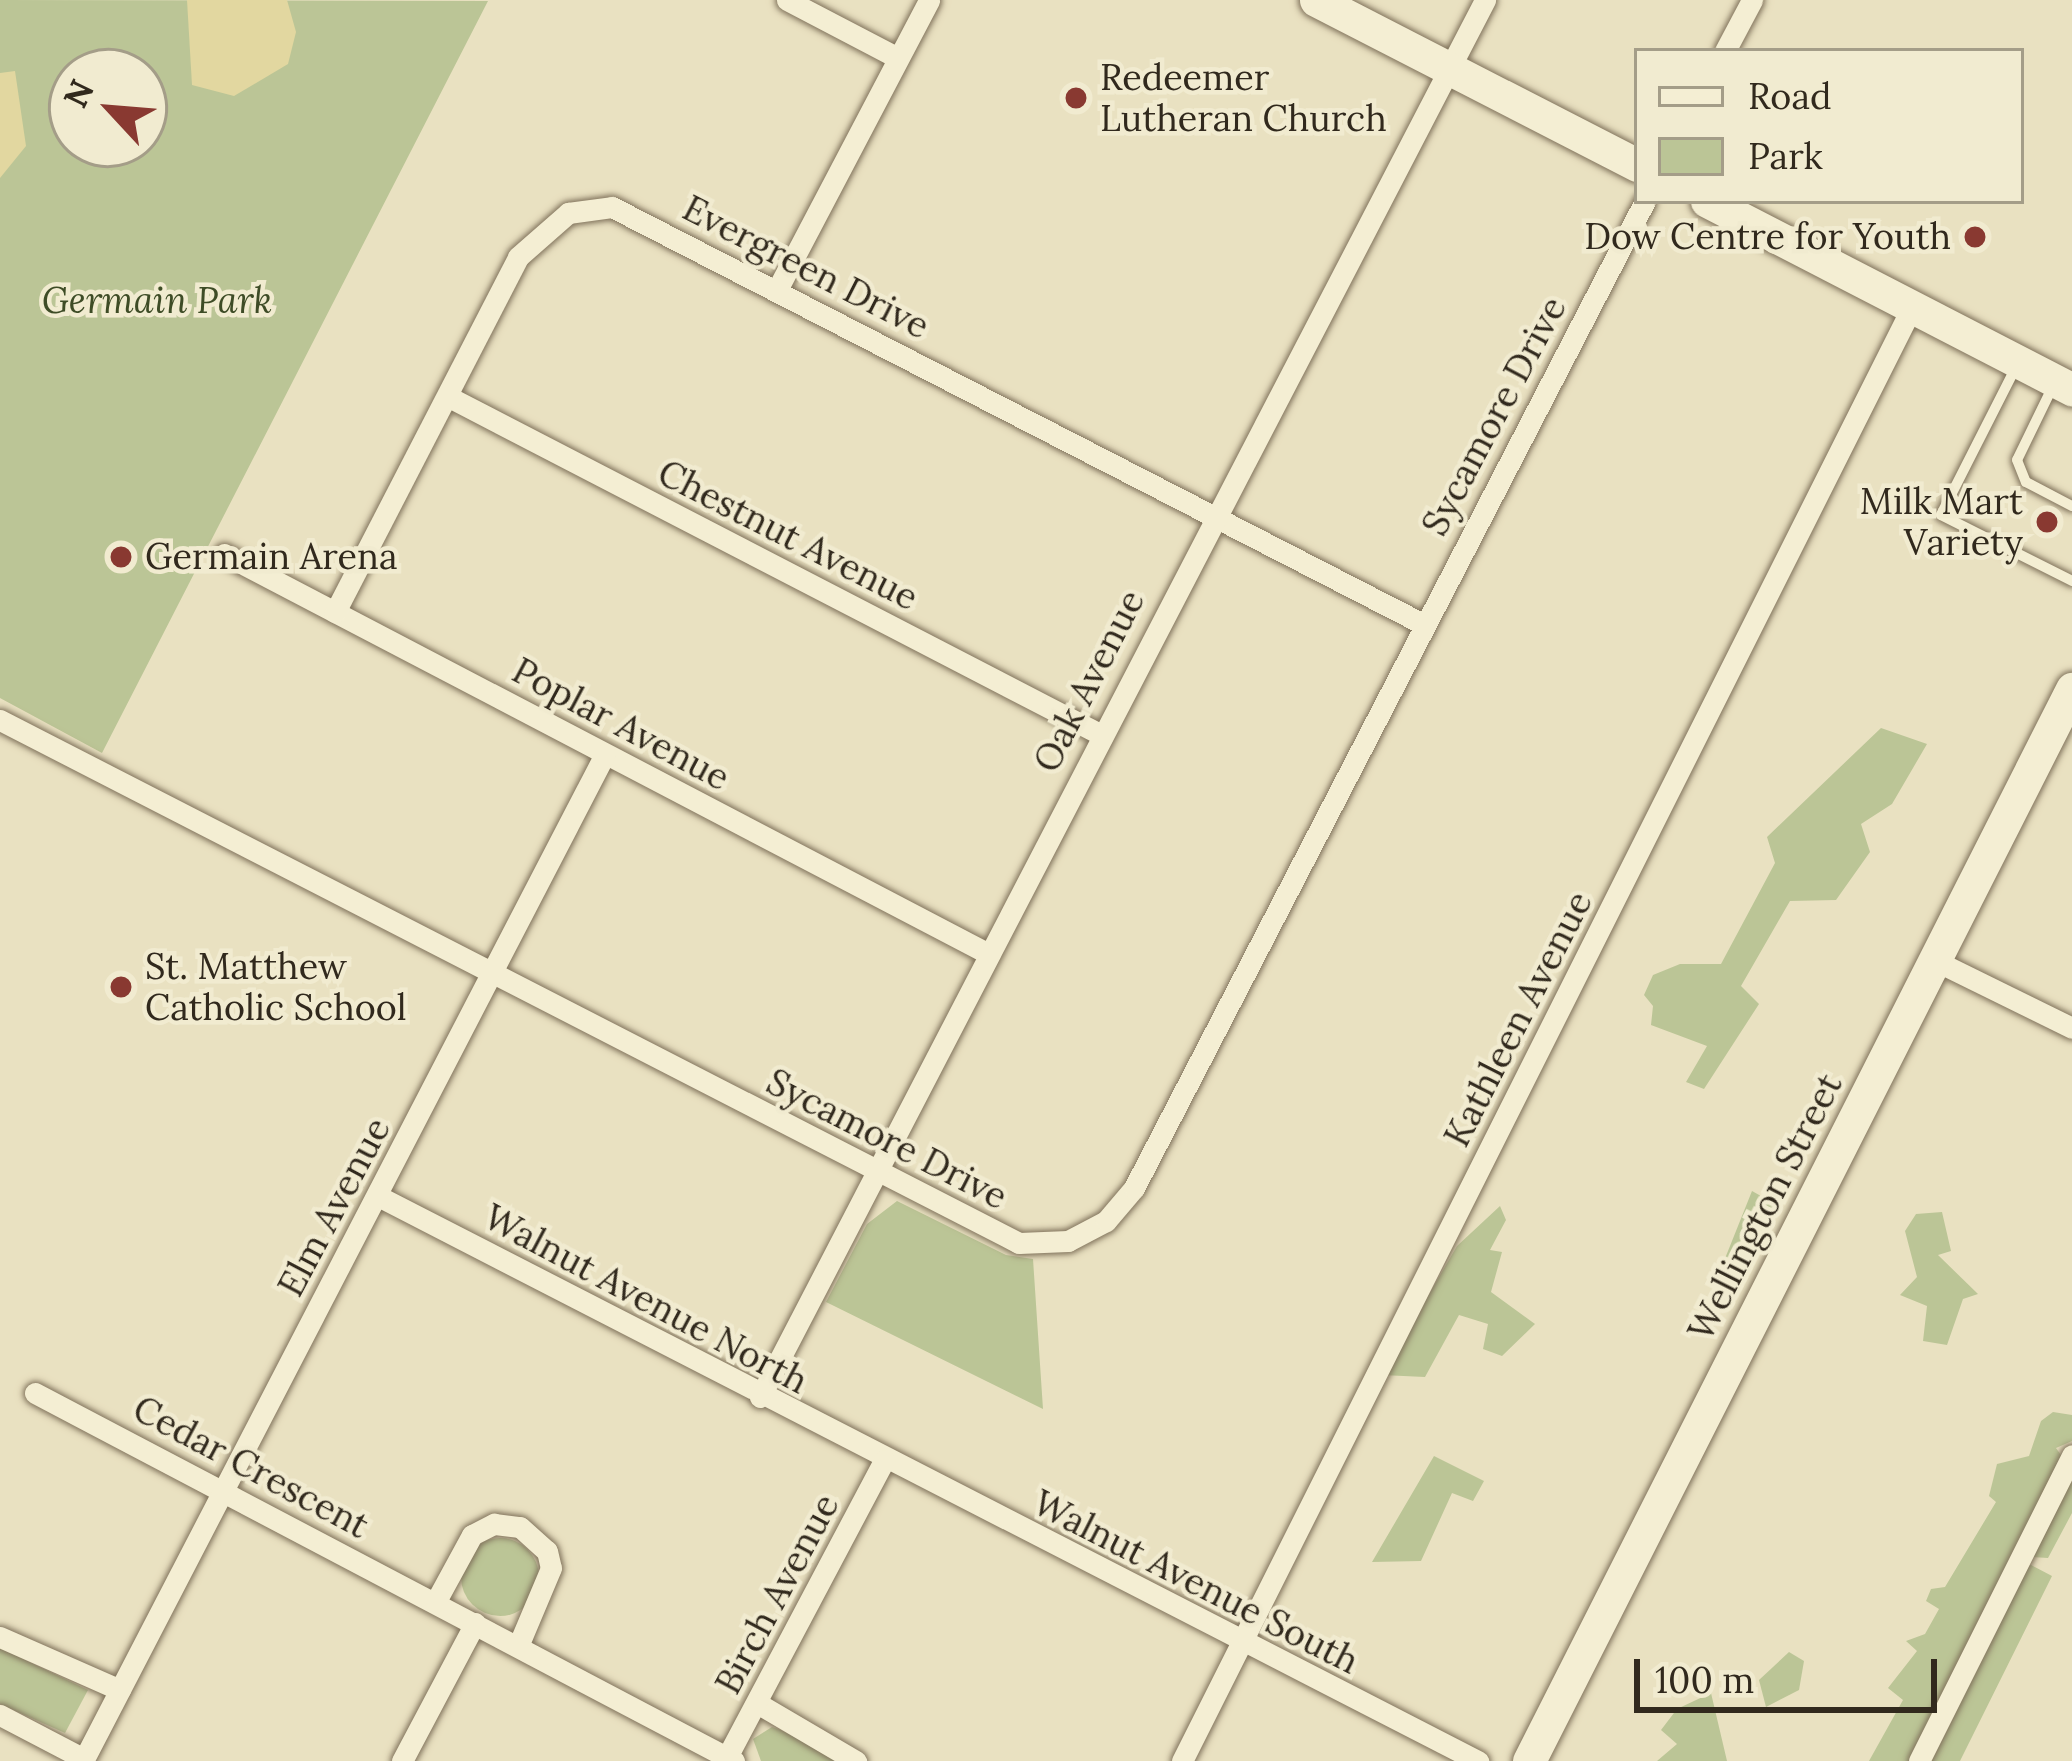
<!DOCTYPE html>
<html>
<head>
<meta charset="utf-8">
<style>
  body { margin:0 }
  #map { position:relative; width:2072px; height:1761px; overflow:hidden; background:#e9e1c1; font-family:Lora,serif }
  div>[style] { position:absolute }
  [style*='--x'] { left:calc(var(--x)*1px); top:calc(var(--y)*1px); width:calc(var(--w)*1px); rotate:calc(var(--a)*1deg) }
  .green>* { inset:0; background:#bbc596 }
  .round { border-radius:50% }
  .sand>* { inset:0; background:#e2d7a0 }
  .roads { filter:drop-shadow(0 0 3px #80725b) drop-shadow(0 0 3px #80725b) }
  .lane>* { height:10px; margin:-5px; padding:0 5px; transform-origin:5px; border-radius:5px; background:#f4eed3 }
  .street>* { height:21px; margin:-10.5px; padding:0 10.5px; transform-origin:10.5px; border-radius:10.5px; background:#f4eed3 }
  .secondary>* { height:33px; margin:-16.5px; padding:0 16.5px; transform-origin:16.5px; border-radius:16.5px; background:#f4eed3 }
  .dots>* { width:33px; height:33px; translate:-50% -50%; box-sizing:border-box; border:6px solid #f1ebd0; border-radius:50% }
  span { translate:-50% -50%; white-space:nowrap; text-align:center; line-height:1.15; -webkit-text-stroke:9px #f1ebd0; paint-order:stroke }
  .poi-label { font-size:36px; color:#31291d }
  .left { translate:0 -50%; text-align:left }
  .right { translate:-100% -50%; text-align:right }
  .street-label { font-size:36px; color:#31291d }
  .park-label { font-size:36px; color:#3e4c26; font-style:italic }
  .legend { position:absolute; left:1634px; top:48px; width:390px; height:156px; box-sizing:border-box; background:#f1ebd0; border:3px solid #a49d88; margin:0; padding:15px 21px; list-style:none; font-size:36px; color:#31291d }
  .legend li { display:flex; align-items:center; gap:24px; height:60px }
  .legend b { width:60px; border:3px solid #a49d88 }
  .north { position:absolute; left:48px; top:48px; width:120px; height:120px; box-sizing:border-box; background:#f1ebd0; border:3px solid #a49d88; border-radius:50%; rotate:296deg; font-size:33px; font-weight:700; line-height:48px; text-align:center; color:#31291d }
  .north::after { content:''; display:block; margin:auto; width:42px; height:54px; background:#893931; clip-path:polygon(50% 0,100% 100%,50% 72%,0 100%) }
  .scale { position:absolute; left:1634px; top:1659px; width:303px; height:54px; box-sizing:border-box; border:6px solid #31291d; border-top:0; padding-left:15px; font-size:36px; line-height:42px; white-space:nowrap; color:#31291d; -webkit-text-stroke:9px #f1ebd0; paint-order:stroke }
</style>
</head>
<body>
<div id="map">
  <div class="green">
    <i style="clip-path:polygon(evenodd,0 0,488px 1px,102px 753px,0 698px,0 0,72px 72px,144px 72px,144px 144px,72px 144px,72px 72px)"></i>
    <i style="clip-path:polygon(1881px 728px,1927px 744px,1892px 804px,1861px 824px,1870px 852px,1836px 900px,1790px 901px,1741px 986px,1759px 1004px,1704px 1089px,1686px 1082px,1707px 1046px,1651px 1025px,1653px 1006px,1644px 995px,1653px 975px,1680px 964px,1721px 964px,1775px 863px,1767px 837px)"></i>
    <i style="clip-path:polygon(1752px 1191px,1777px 1205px,1745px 1268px,1724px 1261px)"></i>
    <i style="clip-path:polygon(897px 1201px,1006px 1255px,1033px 1259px,1043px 1409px,826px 1302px,867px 1224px)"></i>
    <i style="clip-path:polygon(1500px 1206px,1506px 1220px,1490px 1250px,1502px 1252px,1491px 1292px,1535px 1324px,1502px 1356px,1483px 1349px,1488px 1324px,1459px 1315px,1425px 1377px,1382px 1375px,1457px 1246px)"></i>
    <i style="clip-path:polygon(1942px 1212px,1951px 1251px,1938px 1255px,1978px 1294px,1963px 1299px,1947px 1345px,1923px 1341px,1927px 1306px,1900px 1295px,1917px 1277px,1905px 1231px,1916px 1214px)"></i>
    <i style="clip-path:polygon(2053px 1412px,2072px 1415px,2072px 1441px,2056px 1448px,2063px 1458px,2056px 1477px,2072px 1483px,2072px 1513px,2048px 1558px,2018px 1556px,2010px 1568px,2031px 1565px,2052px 1576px,1960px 1761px,1869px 1761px,1903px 1700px,1888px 1688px,1917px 1651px,1906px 1641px,1925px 1634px,1939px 1609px,1926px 1601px,1931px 1589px,1945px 1587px,1996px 1502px,1989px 1496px,1997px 1464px,2029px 1456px,2041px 1421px)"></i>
    <i style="clip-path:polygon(1434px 1456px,1484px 1481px,1473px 1501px,1452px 1493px,1421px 1561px,1372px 1562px)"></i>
    <i class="round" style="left:461px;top:1538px;width:78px;height:78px"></i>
    <i style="clip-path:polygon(0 1648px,88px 1690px,65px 1733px,0 1704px)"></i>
    <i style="clip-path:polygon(1789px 1652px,1804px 1661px,1799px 1690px,1766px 1707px,1759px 1680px)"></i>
    <i style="clip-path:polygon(1711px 1693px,1727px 1761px,1657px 1761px,1677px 1744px,1661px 1730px,1677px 1709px)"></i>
    <i style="clip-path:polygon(772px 1727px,781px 1730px,841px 1761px,761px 1761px,753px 1739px)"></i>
  </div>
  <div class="sand">
    <i style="clip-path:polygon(187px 0,287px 0,296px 32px,288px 64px,234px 96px,192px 85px)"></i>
    <i style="clip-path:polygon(15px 71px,26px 146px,0 178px,0 73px)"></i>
  </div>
  <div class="roads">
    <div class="lane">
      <i style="--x:2017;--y:365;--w:168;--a:116.9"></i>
      <i style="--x:1941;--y:515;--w:147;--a:26.7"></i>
      <i style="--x:2053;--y:386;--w:82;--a:115.9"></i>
      <i style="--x:2017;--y:460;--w:24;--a:68"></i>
      <i style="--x:2026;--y:482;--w:52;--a:27.6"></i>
    </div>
    <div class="street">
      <i style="--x:787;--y:0;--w:125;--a:27.6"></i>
      <i style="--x:1725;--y:51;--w:58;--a:-62.1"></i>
      <i style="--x:778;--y:288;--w:325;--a:-62.3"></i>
      <i style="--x:447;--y:396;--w:733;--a:27.37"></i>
      <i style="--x:224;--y:554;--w:861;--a:27.61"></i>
      <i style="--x:335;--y:612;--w:399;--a:-62.7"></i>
      <i style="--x:518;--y:257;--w:67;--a:-41.3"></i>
      <i style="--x:568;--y:213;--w:44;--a:-7.8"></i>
      <i style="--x:612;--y:207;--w:912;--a:27.21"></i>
      <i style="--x:0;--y:720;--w:1145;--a:27.17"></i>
      <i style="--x:1019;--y:1243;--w:49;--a:-2.3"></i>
      <i style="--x:1068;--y:1241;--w:43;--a:-27.8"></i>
      <i style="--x:1106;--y:1221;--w:43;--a:-49.7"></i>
      <i style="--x:1134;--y:1188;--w:1111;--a:-62.63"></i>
      <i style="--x:1934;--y:960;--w:154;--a:26.2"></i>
      <i style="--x:378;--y:1196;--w:1237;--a:27.19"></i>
      <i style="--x:35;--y:1393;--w:790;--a:27.77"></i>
      <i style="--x:760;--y:1397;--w:1574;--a:-62.57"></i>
      <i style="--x:436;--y:1601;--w:75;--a:-61.4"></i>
      <i style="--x:472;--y:1535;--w:25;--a:-27"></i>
      <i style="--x:494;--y:1524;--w:26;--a:7"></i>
      <i style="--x:520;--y:1527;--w:36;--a:42"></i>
      <i style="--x:547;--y:1551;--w:17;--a:77"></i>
      <i style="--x:551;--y:1568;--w:85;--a:112.9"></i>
      <i style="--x:0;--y:1637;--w:131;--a:23.8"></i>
      <i style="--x:757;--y:1703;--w:115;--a:30.4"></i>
      <i style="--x:0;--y:1715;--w:95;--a:27.6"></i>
      <i style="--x:727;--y:1757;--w:336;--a:-62.1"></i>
      <i style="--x:83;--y:1761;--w:1134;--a:-62.6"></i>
      <i style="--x:402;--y:1761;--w:156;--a:-62.1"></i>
      <i style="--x:1182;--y:1761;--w:1627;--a:-63.34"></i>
      <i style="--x:1919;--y:1761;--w:342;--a:-63.4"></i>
    </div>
    <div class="secondary">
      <i style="--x:1316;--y:0;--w:361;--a:27.2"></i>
      <i style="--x:1707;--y:201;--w:411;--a:27.3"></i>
      <i style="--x:1529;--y:1761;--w:1202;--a:-63.14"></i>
    </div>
  </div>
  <div class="dots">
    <i style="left:1076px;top:98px;background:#893931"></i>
    <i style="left:1975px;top:237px;background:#893931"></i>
    <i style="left:2047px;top:522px;background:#893931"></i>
    <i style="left:121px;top:557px;background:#893931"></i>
    <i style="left:121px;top:987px;background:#893931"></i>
  </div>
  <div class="poi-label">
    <span class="left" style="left:1100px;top:98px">Redeemer<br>Lutheran Church</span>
    <span class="right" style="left:1951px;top:237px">Dow Centre for Youth</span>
    <span class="right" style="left:2023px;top:522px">Milk Mart<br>Variety</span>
    <span class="left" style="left:145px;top:557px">Germain Arena</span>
    <span class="left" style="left:145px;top:987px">St. Matthew<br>Catholic School</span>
  </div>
  <div class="street-label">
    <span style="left:806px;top:267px;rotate:27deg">Evergreen Drive</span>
    <span style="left:1494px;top:416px;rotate:-62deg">Sycamore Drive</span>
    <span style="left:788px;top:535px;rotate:27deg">Chestnut Avenue</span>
    <span style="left:1089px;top:681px;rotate:-63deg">Oak Avenue</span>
    <span style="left:621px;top:724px;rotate:28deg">Poplar Avenue</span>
    <span style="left:1518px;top:1019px;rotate:-63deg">Kathleen Avenue</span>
    <span style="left:887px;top:1139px;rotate:27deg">Sycamore Drive</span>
    <span style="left:334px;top:1207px;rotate:-62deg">Elm Avenue</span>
    <span style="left:1765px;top:1207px;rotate:-63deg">Wellington Street</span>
    <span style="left:646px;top:1299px;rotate:28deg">Walnut Avenue North</span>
    <span style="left:251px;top:1467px;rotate:28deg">Cedar Crescent</span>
    <span style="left:1196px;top:1582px;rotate:27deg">Walnut Avenue South</span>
    <span style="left:777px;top:1594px;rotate:-62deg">Birch Avenue</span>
  </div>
  <div class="park-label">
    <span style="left:157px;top:301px">Germain Park</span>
  </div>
  <ul class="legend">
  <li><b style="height:15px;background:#f4eed3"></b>Road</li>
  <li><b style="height:33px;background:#bbc596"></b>Park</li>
  </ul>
  <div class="north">N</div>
  <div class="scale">100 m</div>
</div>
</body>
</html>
